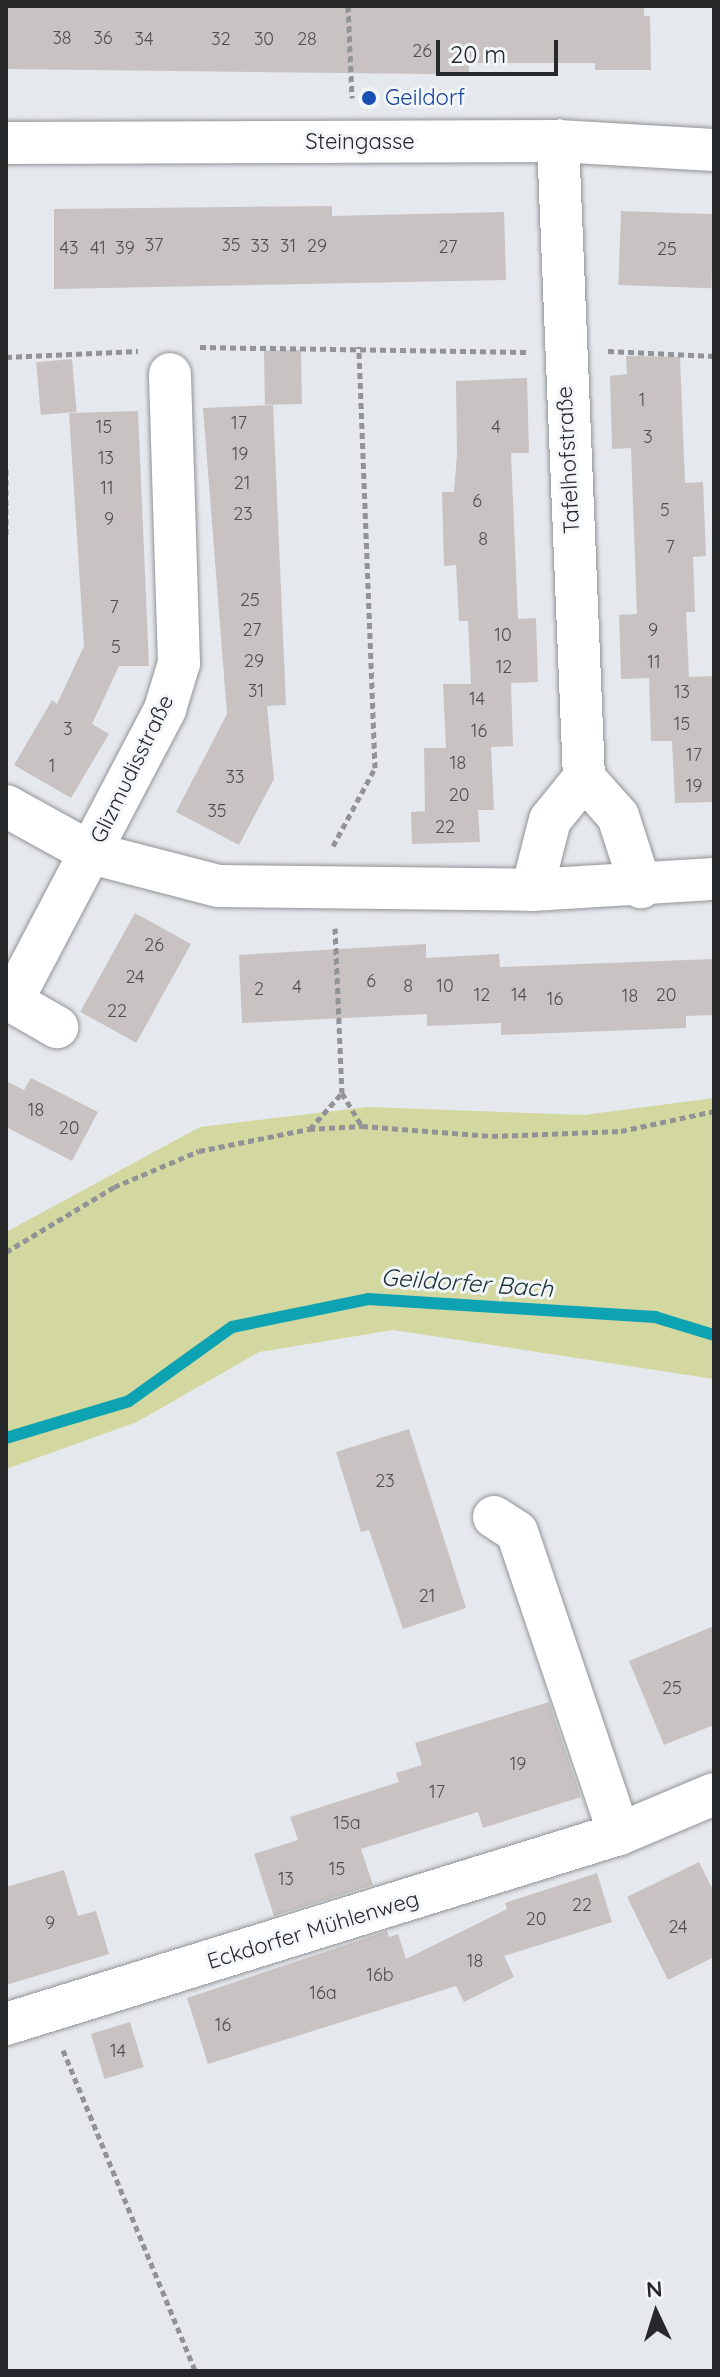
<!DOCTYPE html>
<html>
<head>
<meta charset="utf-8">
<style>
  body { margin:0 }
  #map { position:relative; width:720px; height:2377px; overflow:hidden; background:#e5e8ec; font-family:Quicksand,sans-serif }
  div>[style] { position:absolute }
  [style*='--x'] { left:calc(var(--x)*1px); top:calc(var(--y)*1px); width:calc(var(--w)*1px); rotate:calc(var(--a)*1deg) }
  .green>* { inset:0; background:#d2d8a0 }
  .stream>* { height:12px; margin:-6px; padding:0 6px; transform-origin:6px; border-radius:6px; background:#0da3b3 }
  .building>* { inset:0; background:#c8c3c2; transform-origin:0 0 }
  .path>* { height:5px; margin-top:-2.5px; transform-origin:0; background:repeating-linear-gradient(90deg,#919396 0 6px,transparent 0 10px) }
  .roads { filter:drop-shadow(0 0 2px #919497) drop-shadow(0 0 2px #919497) }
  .minor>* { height:42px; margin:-21px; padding:0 21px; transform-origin:21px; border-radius:21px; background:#fff }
  .dots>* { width:22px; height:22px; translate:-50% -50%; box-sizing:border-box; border:4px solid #f2f6f9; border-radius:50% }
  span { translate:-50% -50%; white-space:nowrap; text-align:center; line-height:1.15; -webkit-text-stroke:6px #f2f6f9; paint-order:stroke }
  .number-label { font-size:18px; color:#4f4f4f }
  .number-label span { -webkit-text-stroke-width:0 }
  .transit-label { font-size:22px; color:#164399 }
  .left { translate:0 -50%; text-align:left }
  .street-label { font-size:22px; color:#272829 }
  .water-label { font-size:24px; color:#1a2f32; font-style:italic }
  .frame { position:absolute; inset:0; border:8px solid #272829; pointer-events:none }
  .north { position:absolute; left:616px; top:2273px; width:80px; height:80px; -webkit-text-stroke:6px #f2f6f9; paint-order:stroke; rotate:356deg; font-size:22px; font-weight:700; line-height:32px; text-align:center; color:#272829 }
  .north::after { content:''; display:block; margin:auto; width:28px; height:36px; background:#272829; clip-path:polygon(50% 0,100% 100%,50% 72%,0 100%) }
  .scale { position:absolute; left:436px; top:40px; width:122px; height:36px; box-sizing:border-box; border:4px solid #272829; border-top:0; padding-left:10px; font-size:24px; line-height:28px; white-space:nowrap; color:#272829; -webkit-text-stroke:6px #f2f6f9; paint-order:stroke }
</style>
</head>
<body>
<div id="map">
  <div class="green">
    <i style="clip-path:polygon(714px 1098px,714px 1379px,393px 1330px,259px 1352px,137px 1422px,6px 1469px,6px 1232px,200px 1127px,368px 1107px,584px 1115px)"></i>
  </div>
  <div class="stream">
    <i style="--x:6;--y:1438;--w:128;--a:-16.7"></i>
    <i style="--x:129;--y:1401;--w:127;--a:-35.7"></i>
    <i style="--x:232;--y:1327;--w:139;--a:-11.6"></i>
    <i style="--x:368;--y:1299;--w:288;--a:3.6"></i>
    <i style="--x:655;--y:1317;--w:62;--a:17"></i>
  </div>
  <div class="building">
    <i style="clip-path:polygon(6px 6px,644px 6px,644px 16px,650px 16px,651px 70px,595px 70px,595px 63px,469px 63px,469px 73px,429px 74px,6px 69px)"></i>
    <i style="clip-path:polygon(332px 206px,332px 216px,504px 212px,506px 280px,54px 289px,54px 209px)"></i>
    <i style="left:621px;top:211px;width:93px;height:74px;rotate:2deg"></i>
    <i style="left:301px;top:350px;width:54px;height:37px;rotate:89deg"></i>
    <i style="clip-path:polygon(626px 356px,680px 357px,685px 483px,703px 482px,706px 556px,693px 557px,695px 612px,686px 612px,689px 677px,714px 676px,714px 802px,675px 803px,672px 741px,651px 741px,649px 678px,621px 679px,619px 615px,637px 614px,631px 448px,612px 449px,610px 376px,627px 374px)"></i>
    <i style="left:72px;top:359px;width:53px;height:36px;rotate:85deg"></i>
    <i style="clip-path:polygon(527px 378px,529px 453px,511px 453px,518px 619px,536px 618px,538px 682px,511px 683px,513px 746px,491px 747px,494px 810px,478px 810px,480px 842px,412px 844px,411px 812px,425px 811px,424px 748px,446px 748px,443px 684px,471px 684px,468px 621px,459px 621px,456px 565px,444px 566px,442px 492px,454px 492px,457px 455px,456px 381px)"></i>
    <i style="clip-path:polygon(273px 405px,286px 705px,267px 706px,274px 779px,239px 845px,176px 812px,227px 714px,203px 408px)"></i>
    <i style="clip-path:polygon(138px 411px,149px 666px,119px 666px,92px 724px,109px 734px,71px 798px,14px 765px,52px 700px,57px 704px,84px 646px,69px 413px)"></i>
    <i style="left:135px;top:913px;width:64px;height:113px;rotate:29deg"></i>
    <i style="clip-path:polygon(426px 944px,426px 958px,499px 954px,500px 967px,714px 959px,714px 1015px,686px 1016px,686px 1028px,501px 1035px,501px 1023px,427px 1026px,427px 1014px,242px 1023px,239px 955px)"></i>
    <i style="clip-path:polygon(31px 1078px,98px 1112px,72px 1161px,6px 1127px,6px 1081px,24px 1090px)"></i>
    <i style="clip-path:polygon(409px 1429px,466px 1608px,403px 1629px,369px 1530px,361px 1532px,336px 1452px)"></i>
    <i style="clip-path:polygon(714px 1626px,714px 1725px,664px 1745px,629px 1661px)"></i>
    <i style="clip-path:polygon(549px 1702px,581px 1797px,483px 1828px,478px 1812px,361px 1849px,373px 1885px,274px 1916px,254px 1854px,298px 1840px,290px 1817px,399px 1782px,396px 1773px,422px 1765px,415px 1743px)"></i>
    <i style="clip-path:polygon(699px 1862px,714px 1892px,714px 1957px,668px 1980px,627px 1897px)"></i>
    <i style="clip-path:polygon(64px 1870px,78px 1916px,96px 1911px,109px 1954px,6px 1985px,6px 1887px)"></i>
    <i style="clip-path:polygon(597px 1873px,612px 1922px,504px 1956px,514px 1977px,464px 2002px,456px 1986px,208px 2064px,187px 1998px,387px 1931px,389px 1937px,398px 1934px,406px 1959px,507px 1909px,505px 1903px)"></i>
    <i style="left:130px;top:2022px;width:47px;height:41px;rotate:73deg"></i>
  </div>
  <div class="path">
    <i style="--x:348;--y:6;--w:92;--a:87.5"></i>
    <i style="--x:200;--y:347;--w:326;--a:0.9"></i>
    <i style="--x:608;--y:351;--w:106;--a:2.7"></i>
    <i style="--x:6;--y:357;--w:132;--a:-2.6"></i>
    <i style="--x:6;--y:469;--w:69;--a:90"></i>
    <i style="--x:333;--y:846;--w:89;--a:-61.7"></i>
    <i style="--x:375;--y:768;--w:422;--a:-92.2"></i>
    <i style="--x:335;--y:928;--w:165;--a:87.6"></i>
    <i style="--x:342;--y:1093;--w:39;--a:59"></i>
    <i style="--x:310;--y:1129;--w:48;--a:-48.4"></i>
    <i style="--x:6;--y:1252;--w:126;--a:-31"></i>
    <i style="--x:114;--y:1187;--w:92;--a:-23"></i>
    <i style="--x:199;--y:1151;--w:112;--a:-11.3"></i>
    <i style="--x:309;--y:1129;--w:53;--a:-3.2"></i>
    <i style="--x:362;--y:1126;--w:130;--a:4.4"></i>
    <i style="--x:492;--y:1136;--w:129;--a:-2.2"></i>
    <i style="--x:621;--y:1131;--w:95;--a:-12.1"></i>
    <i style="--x:63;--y:2050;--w:347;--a:67.6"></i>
  </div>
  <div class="roads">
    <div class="minor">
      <i style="--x:6;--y:143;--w:552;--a:-0.21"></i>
      <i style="--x:558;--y:141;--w:156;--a:3.3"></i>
      <i style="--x:584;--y:778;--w:51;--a:48.2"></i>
      <i style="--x:618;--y:816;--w:75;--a:72.1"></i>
      <i style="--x:6;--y:806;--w:97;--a:28.9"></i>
      <i style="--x:91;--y:853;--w:132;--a:14.5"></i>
      <i style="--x:219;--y:886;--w:313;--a:0.7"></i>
      <i style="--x:532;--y:890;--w:182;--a:-3.5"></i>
      <i style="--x:532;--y:890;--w:72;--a:-75.6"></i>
      <i style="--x:550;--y:820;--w:54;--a:-51"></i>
      <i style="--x:584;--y:778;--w:638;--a:-92.34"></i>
      <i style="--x:6;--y:998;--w:59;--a:29.6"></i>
      <i style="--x:12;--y:1001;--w:330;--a:-62.3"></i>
      <i style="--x:165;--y:709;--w:48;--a:-73.1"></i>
      <i style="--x:179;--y:663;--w:289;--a:-91.8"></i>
      <i style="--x:494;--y:1517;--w:27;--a:33"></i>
      <i style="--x:517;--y:1532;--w:319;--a:71.3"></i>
      <i style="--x:6;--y:2024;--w:642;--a:-17.22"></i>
      <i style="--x:619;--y:1834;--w:103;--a:-22.8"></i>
    </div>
  </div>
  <div class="dots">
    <i style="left:369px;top:98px;background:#1a4fb4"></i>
  </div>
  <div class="number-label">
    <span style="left:62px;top:38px">38</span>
    <span style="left:103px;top:38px">36</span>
    <span style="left:144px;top:39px">34</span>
    <span style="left:221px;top:39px">32</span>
    <span style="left:264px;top:39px">30</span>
    <span style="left:307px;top:39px">28</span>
    <span style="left:422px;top:51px">26</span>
    <span style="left:154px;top:245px">37</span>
    <span style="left:231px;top:245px">35</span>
    <span style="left:260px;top:246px">33</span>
    <span style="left:288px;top:246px">31</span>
    <span style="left:317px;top:246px">29</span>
    <span style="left:448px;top:247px">27</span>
    <span style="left:69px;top:248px">43</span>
    <span style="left:98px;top:248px">41</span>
    <span style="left:125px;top:248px">39</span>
    <span style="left:667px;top:249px">25</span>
    <span style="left:642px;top:400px">1</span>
    <span style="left:239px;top:423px">17</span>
    <span style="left:104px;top:427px">15</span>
    <span style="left:496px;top:427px">4</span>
    <span style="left:648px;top:437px">3</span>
    <span style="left:240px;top:454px">19</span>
    <span style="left:106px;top:458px">13</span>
    <span style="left:242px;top:483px">21</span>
    <span style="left:107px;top:488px">11</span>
    <span style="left:477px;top:501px">6</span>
    <span style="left:665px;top:510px">5</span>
    <span style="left:243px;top:514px">23</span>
    <span style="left:109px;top:519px">9</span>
    <span style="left:483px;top:539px">8</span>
    <span style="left:670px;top:547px">7</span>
    <span style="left:250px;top:600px">25</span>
    <span style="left:114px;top:607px">7</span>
    <span style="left:252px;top:630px">27</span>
    <span style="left:653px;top:630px">9</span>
    <span style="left:503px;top:635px">10</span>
    <span style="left:116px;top:647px">5</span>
    <span style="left:254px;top:661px">29</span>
    <span style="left:654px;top:662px">11</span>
    <span style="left:504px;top:667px">12</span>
    <span style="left:256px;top:691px">31</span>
    <span style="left:682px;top:692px">13</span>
    <span style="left:477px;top:699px">14</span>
    <span style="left:682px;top:724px">15</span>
    <span style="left:68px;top:729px">3</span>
    <span style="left:479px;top:731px">16</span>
    <span style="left:694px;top:755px">17</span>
    <span style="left:458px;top:763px">18</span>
    <span style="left:52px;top:766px">1</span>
    <span style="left:235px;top:777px">33</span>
    <span style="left:694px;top:786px">19</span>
    <span style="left:459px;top:795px">20</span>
    <span style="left:217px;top:811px">35</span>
    <span style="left:445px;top:827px">22</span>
    <span style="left:154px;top:945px">26</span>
    <span style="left:135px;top:977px">24</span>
    <span style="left:371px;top:981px">6</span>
    <span style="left:408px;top:986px">8</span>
    <span style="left:445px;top:986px">10</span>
    <span style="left:297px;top:987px">4</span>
    <span style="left:259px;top:989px">2</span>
    <span style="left:482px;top:995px">12</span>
    <span style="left:519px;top:995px">14</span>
    <span style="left:666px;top:995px">20</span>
    <span style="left:630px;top:996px">18</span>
    <span style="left:555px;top:999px">16</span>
    <span style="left:117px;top:1011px">22</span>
    <span style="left:36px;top:1110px">18</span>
    <span style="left:69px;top:1128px">20</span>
    <span style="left:385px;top:1481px">23</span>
    <span style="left:427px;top:1596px">21</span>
    <span style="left:672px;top:1688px">25</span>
    <span style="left:518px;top:1764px">19</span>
    <span style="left:437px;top:1792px">17</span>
    <span style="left:347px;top:1823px">15a</span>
    <span style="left:337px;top:1869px">15</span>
    <span style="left:286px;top:1879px">13</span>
    <span style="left:582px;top:1905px">22</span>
    <span style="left:536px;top:1919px">20</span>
    <span style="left:50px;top:1923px">9</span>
    <span style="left:678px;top:1927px">24</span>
    <span style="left:475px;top:1961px">18</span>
    <span style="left:380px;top:1975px">16b</span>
    <span style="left:323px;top:1993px">16a</span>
    <span style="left:223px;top:2025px">16</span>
    <span style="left:118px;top:2051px">14</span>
  </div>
  <div class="transit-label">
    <span class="left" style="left:385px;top:98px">Geildorf</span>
  </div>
  <div class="street-label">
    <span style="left:360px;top:142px">Steingasse</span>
    <span style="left:568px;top:460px;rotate:-93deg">Tafelhofstraße</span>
    <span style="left:132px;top:769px;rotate:-64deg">Glizmudisstraße</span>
    <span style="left:313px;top:1930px;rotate:-17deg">Eckdorfer Mühlenweg</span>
  </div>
  <div class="water-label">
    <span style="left:467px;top:1283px;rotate:4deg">Geildorfer Bach</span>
  </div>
  <div class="frame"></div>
  <div class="north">N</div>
  <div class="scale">20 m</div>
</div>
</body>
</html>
